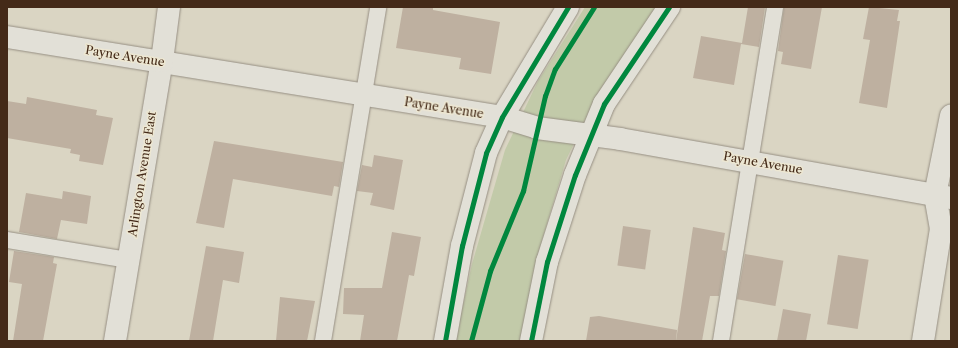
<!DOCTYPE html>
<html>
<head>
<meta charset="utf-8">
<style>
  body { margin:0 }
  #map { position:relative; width:958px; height:348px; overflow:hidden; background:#dad5c3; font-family:"Libre Caslon Text",serif }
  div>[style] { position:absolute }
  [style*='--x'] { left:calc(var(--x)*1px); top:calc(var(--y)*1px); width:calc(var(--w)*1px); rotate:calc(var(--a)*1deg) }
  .green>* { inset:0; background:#c2caa9 }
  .building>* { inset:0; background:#beb0a0; transform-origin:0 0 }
  .roads { filter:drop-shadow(0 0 1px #968f83) drop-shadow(0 0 1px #968f83) }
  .service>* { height:16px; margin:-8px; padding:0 8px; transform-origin:8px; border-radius:8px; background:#e2e0d7 }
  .minor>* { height:22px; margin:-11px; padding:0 11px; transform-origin:11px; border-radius:11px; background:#e2e0d7 }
  .tertiary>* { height:22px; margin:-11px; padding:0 11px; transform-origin:11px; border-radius:11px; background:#e2e0d7 }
  .cycleway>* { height:5px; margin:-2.5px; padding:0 2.5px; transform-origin:2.5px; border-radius:2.5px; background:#00873e }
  span { translate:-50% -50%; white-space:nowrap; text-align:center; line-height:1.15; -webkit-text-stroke:3px #ede7d2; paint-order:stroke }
  .street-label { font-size:12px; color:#442a18 }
  .frame { position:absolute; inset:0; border:8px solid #442a18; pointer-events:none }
</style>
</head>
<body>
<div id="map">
  <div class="green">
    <i style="clip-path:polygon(585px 7px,656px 7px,599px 92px,566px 160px,536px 261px,521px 341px,455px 341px,472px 264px,505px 150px,538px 81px)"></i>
  </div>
  <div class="building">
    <i style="clip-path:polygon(403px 7px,433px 7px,433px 10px,500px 22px,491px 74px,459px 69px,461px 58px,396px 48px)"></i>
    <i style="clip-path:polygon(748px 7px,765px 7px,759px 47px,741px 44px,734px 85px,693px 78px,701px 36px,742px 43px)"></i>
    <i style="clip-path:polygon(784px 7px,822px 7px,811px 69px,781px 64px,783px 52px,778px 51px)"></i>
    <i style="clip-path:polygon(869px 7px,899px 10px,897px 21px,900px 21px,887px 108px,859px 103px,870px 40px,863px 39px)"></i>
    <i style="clip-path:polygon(27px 97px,97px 110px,96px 115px,113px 118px,103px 165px,79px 161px,80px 155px,70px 153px,71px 149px,7px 138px,7px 101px,26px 104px)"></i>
    <i style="clip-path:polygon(214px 141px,343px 162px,339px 187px,334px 186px,332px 196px,233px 179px,224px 228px,196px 223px)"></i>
    <i style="clip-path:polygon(374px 155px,403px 160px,394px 210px,370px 205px,373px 193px,357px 191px,362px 165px,372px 167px)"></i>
    <i style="clip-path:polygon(63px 191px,91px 196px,87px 224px,61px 220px,57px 239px,19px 232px,26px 193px,62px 199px)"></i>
    <i style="left:623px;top:226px;width:28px;height:40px;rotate:8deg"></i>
    <i style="clip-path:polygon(693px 227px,725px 233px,722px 250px,726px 251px,719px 296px,710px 296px,702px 341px,676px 341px)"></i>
    <i style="clip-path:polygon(392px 232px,421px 237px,414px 276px,409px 275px,397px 341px,360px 341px,364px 315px,343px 314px,344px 288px,382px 288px)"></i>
    <i style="clip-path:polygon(206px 246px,244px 252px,239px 283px,223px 280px,213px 341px,189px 341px)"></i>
    <i style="clip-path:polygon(14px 251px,54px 257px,53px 263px,57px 264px,43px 341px,13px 341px,22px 284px,9px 282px)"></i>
    <i style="left:745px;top:254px;width:39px;height:46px;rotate:10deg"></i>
    <i style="left:838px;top:255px;width:31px;height:70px;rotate:9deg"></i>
    <i style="clip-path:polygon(280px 297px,315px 301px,307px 341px,276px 341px)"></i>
    <i style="clip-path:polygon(783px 309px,811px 314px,806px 341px,777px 341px)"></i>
    <i style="clip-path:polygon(599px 316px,677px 330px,676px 341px,586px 341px,590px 317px)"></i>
  </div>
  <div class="roads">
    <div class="service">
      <i style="--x:7;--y:240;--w:123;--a:9.4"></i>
      <i style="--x:323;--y:341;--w:338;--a:-80.6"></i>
      <i style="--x:721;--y:341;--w:338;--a:-80.8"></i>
    </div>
    <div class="minor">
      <i style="--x:115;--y:341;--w:284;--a:-80.5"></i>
      <i style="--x:923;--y:341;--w:113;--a:-80.9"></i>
      <i style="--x:941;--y:229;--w:35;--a:-100"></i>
      <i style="--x:935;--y:195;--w:81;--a:-78.6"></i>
    </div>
    <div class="tertiary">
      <i style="--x:7;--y:37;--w:501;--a:9.18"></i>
      <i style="--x:502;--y:117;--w:37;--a:17"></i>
      <i style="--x:537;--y:128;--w:84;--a:7.5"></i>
      <i style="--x:620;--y:139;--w:336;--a:10.1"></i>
      <i style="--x:162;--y:61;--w:54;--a:-82.6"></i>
      <i style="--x:445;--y:341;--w:97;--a:-79.9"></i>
      <i style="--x:462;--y:246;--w:96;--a:-75.5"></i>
      <i style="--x:486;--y:153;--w:39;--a:-66"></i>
      <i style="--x:502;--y:117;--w:128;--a:-59"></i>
      <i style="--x:531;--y:341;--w:81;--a:-78.6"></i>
      <i style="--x:547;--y:262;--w:91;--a:-72.2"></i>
      <i style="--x:575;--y:175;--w:77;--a:-67.8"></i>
      <i style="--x:604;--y:104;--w:117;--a:-56.2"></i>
    </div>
  </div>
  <div class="cycleway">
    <i style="--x:445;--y:341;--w:97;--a:-79.9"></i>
    <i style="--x:462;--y:246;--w:96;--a:-75.5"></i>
    <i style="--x:486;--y:153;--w:39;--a:-66"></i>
    <i style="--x:502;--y:117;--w:128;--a:-59"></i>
    <i style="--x:471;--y:341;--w:73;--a:-74.8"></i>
    <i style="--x:490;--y:271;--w:87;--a:-67.6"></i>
    <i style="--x:523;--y:191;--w:98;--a:-77"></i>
    <i style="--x:545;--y:96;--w:29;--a:-70"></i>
    <i style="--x:555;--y:69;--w:73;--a:-57.8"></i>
    <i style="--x:531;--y:341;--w:81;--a:-78.6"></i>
    <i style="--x:547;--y:262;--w:91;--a:-72.2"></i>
    <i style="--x:575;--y:175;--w:77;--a:-67.8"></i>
    <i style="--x:604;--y:104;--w:117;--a:-56.2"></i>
  </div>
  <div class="street-label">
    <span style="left:125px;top:56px;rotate:9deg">Payne Avenue</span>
    <span style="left:444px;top:108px;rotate:9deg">Payne Avenue</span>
    <span style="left:763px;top:163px;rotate:10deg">Payne Avenue</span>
    <span style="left:142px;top:174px;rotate:-81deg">Arlington Avenue East</span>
  </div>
  <div class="frame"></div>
</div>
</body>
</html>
